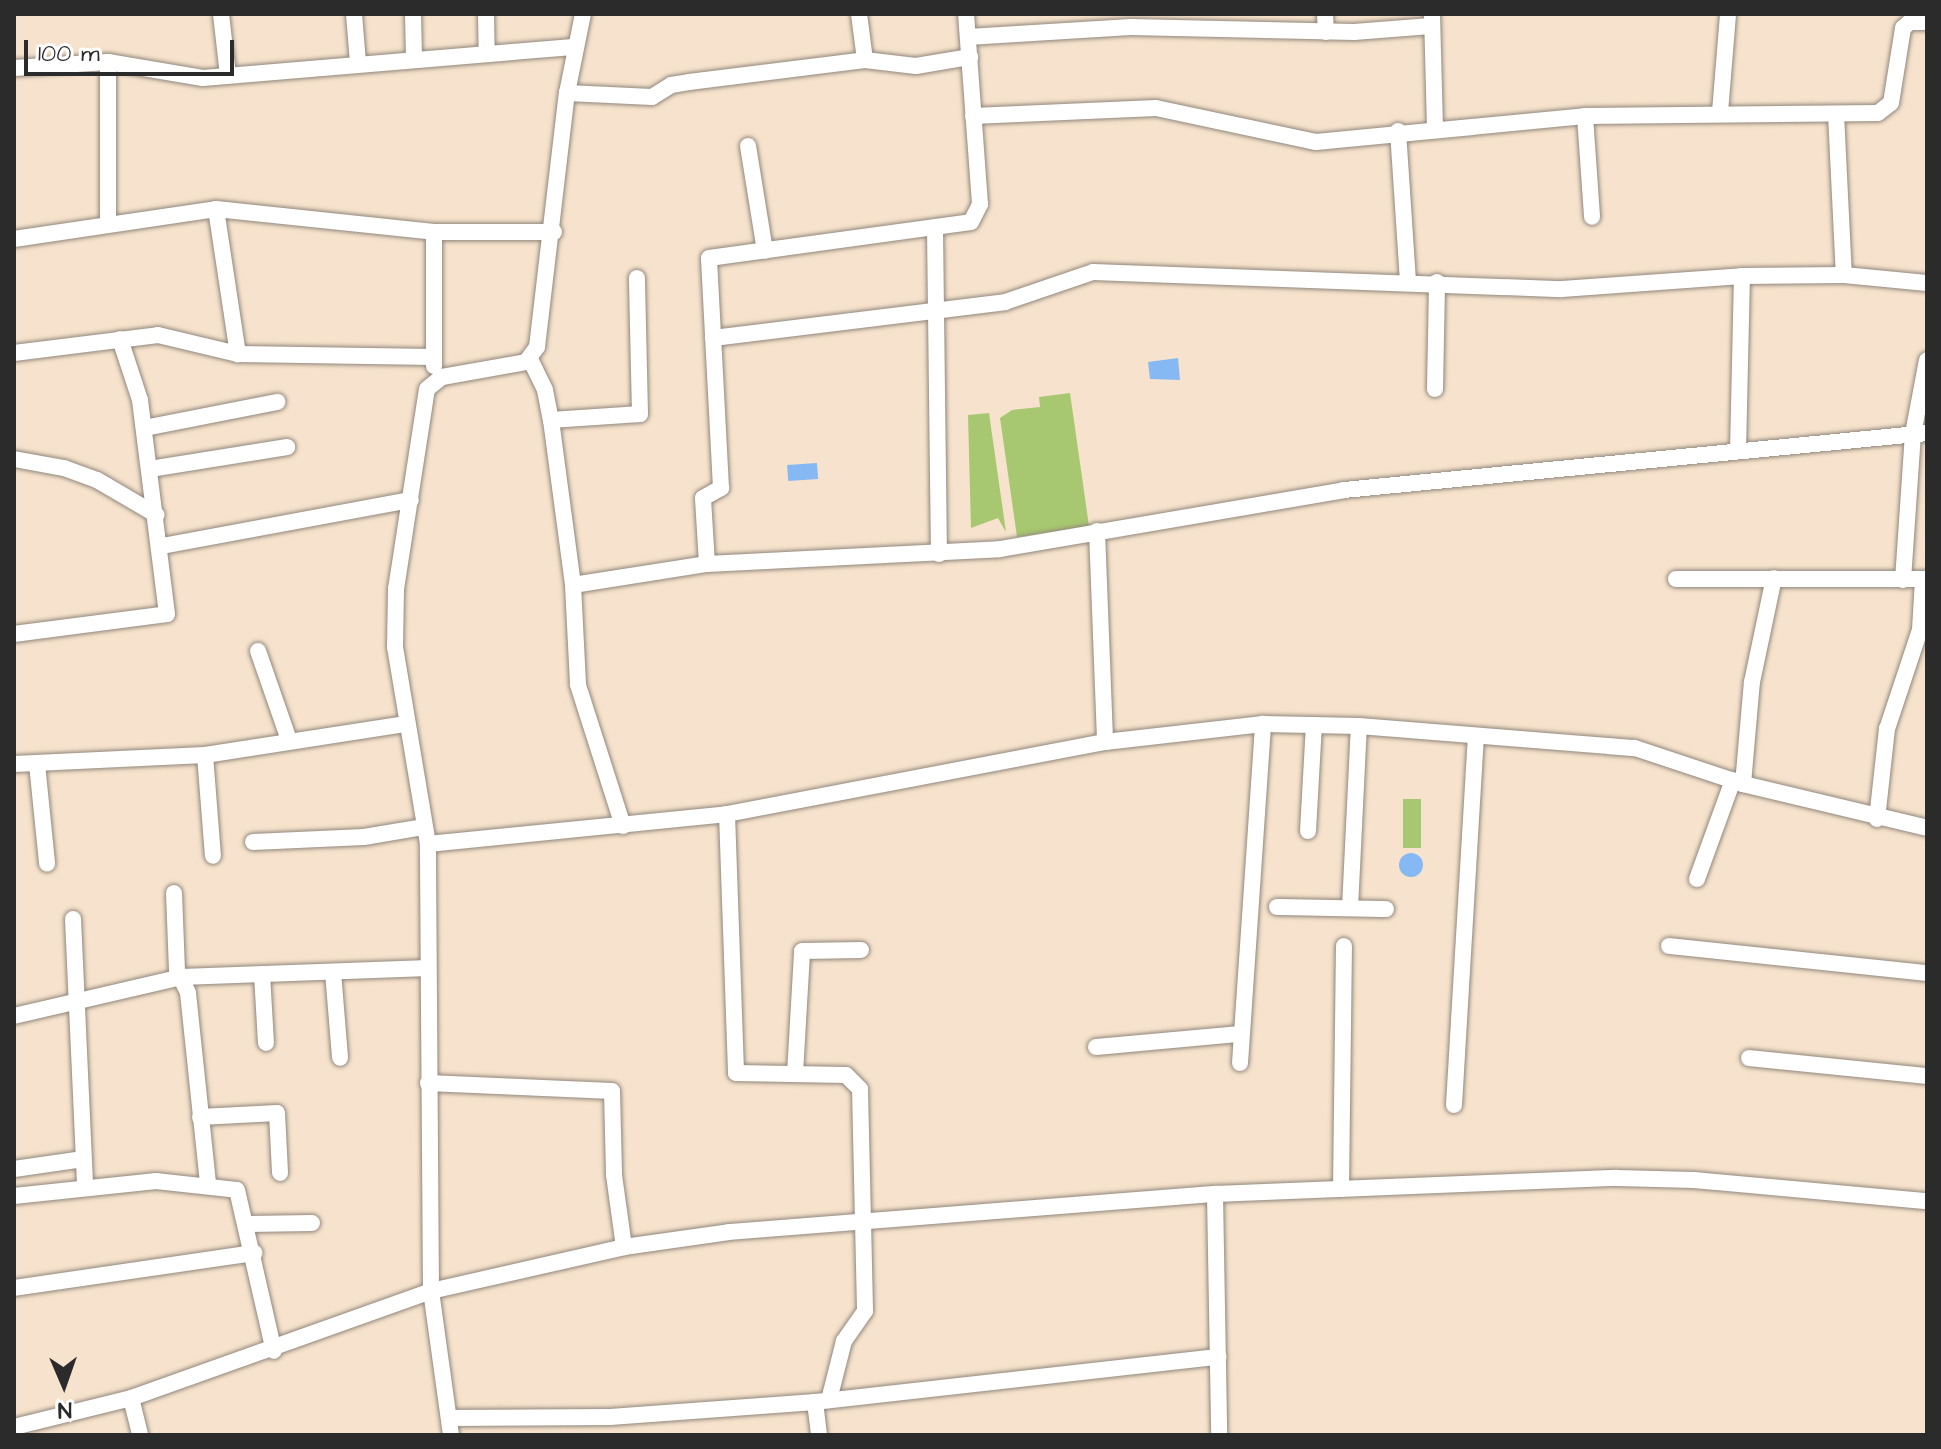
<!DOCTYPE html>
<html>
<head>
<meta charset="utf-8">
<style>
  body { margin:0 }
  #map { position:relative; width:1941px; height:1449px; overflow:hidden; background:#f7e3cd; font-family:"Architects Daughter",sans-serif }
  div>[style] { position:absolute }
  [style*='--x'] { left:calc(var(--x)*1px); top:calc(var(--y)*1px); width:calc(var(--w)*1px); rotate:calc(var(--a)*1deg) }
  .green>* { inset:0; background:#a7c870; transform-origin:0 0 }
  .water>* { inset:0; background:#86b9f4; transform-origin:0 0 }
  .round { border-radius:50% }
  .roads { filter:drop-shadow(0 0 2px #91877c) drop-shadow(0 0 2px #91877c) }
  .minor>* { height:16px; margin:-8px; padding:0 8px; transform-origin:8px; border-radius:8px; background:#fff }
  span { translate:-50% -50%; white-space:nowrap; text-align:center; line-height:1.15; -webkit-text-stroke:7px #fff; paint-order:stroke }
  .frame { position:absolute; inset:0; border:16px solid #2b2b2b; pointer-events:none }
  .north { position:absolute; left:24px; top:1345px; width:80px; height:80px; -webkit-text-stroke:6px #fff; paint-order:stroke; rotate:178deg; font-size:22px; font-weight:700; line-height:32px; text-align:center; color:#2b2b2b }
  .north::after { content:''; display:block; margin:auto; width:28px; height:36px; background:#2b2b2b; clip-path:polygon(50% 0,100% 100%,50% 72%,0 100%) }
  .scale { position:absolute; left:24px; top:40px; width:210px; height:36px; box-sizing:border-box; border:4px solid #2b2b2b; border-top:0; padding-left:10px; font-size:24px; line-height:28px; white-space:nowrap; color:#2b2b2b; -webkit-text-stroke:6px #fff; paint-order:stroke }
</style>
</head>
<body>
<div id="map">
  <div class="green">
    <i style="clip-path:polygon(1070px 393px,1089px 526px,1017px 537px,1000px 418px,1012px 410px,1040px 407px,1039px 397px)"></i>
    <i style="clip-path:polygon(989px 413px,1006px 532px,998px 518px,971px 528px,968px 415px)"></i>
    <i style="left:1403px;top:799px;width:18px;height:49px"></i>
  </div>
  <div class="water">
    <i style="clip-path:polygon(1178px 358px,1180px 380px,1150px 379px,1148px 362px)"></i>
    <i style="left:817px;top:463px;width:16px;height:30px;rotate:86deg"></i>
    <i class="round" style="left:1399px;top:853px;width:24px;height:24px"></i>
  </div>
  <div class="roads">
    <div class="minor">
      <i style="--x:221;--y:14;--w:61;--a:83.5"></i>
      <i style="--x:354;--y:14;--w:49;--a:85.3"></i>
      <i style="--x:413;--y:14;--w:45;--a:88.7"></i>
      <i style="--x:486;--y:14;--w:39;--a:89"></i>
      <i style="--x:859;--y:14;--w:46;--a:82.6"></i>
      <i style="--x:1325;--y:14;--w:18;--a:87"></i>
      <i style="--x:1432;--y:14;--w:114;--a:88.5"></i>
      <i style="--x:968;--y:37;--w:163;--a:-3.5"></i>
      <i style="--x:1131;--y:27;--w:223;--a:1.3"></i>
      <i style="--x:1354;--y:32;--w:77;--a:-4.5"></i>
      <i style="--x:108;--y:62;--w:159;--a:90"></i>
      <i style="--x:14;--y:68;--w:94;--a:-3.7"></i>
      <i style="--x:108;--y:62;--w:96;--a:9.6"></i>
      <i style="--x:203;--y:78;--w:371;--a:-4.8"></i>
      <i style="--x:567;--y:93;--w:85;--a:2.7"></i>
      <i style="--x:652;--y:97;--w:22;--a:-32"></i>
      <i style="--x:671;--y:85;--w:18;--a:-9"></i>
      <i style="--x:689;--y:82;--w:177;--a:-7.1"></i>
      <i style="--x:865;--y:60;--w:51;--a:6.7"></i>
      <i style="--x:916;--y:66;--w:55;--a:-9.5"></i>
      <i style="--x:1720;--y:112;--w:98;--a:-85.3"></i>
      <i style="--x:1836;--y:114;--w:161;--a:87.2"></i>
      <i style="--x:973;--y:116;--w:183;--a:-2.5"></i>
      <i style="--x:1156;--y:108;--w:164;--a:12"></i>
      <i style="--x:1316;--y:142;--w:270;--a:-5.5"></i>
      <i style="--x:1585;--y:116;--w:293;--a:-0.6"></i>
      <i style="--x:1878;--y:113;--w:16;--a:-38"></i>
      <i style="--x:1891;--y:103;--w:76;--a:-80.9"></i>
      <i style="--x:1903;--y:28;--w:9;--a:-41"></i>
      <i style="--x:1910;--y:22;--w:17;--a:0"></i>
      <i style="--x:1585;--y:116;--w:101;--a:86"></i>
      <i style="--x:1398;--y:131;--w:149;--a:86.2"></i>
      <i style="--x:748;--y:146;--w:106;--a:80.8"></i>
      <i style="--x:216;--y:209;--w:147;--a:81.4"></i>
      <i style="--x:935;--y:229;--w:325;--a:89.3"></i>
      <i style="--x:434;--y:232;--w:134;--a:90"></i>
      <i style="--x:14;--y:239;--w:204;--a:-8.4"></i>
      <i style="--x:216;--y:209;--w:219;--a:6"></i>
      <i style="--x:434;--y:232;--w:120;--a:0"></i>
      <i style="--x:713;--y:338;--w:294;--a:-7"></i>
      <i style="--x:1005;--y:302;--w:93;--a:-18.8"></i>
      <i style="--x:1093;--y:272;--w:469;--a:2.1"></i>
      <i style="--x:1562;--y:289;--w:180;--a:-4.1"></i>
      <i style="--x:1742;--y:276;--w:102;--a:-0.6"></i>
      <i style="--x:1844;--y:275;--w:83;--a:5.5"></i>
      <i style="--x:14;--y:353;--w:145;--a:-7.1"></i>
      <i style="--x:158;--y:335;--w:82;--a:13.4"></i>
      <i style="--x:238;--y:354;--w:195;--a:0.9"></i>
      <i style="--x:530;--y:359;--w:34;--a:64"></i>
      <i style="--x:545;--y:390;--w:31;--a:79"></i>
      <i style="--x:551;--y:420;--w:166;--a:82.4"></i>
      <i style="--x:573;--y:585;--w:100;--a:87.1"></i>
      <i style="--x:578;--y:685;--w:148;--a:72.3"></i>
      <i style="--x:1435;--y:389;--w:107;--a:-88.9"></i>
      <i style="--x:551;--y:420;--w:89;--a:-3.9"></i>
      <i style="--x:640;--y:414;--w:136;--a:-91.3"></i>
      <i style="--x:144;--y:428;--w:136;--a:-11.1"></i>
      <i style="--x:1738;--y:451;--w:175;--a:-88.7"></i>
      <i style="--x:14;--y:459;--w:51;--a:10.2"></i>
      <i style="--x:64;--y:468;--w:35;--a:20"></i>
      <i style="--x:97;--y:480;--w:69;--a:30.3"></i>
      <i style="--x:150;--y:469;--w:139;--a:-9.1"></i>
      <i style="--x:1097;--y:531;--w:211;--a:87.8"></i>
      <i style="--x:162;--y:546;--w:253;--a:-10.5"></i>
      <i style="--x:707;--y:564;--w:66;--a:-93.5"></i>
      <i style="--x:703;--y:498;--w:21;--a:-29"></i>
      <i style="--x:721;--y:488;--w:230;--a:-93"></i>
      <i style="--x:709;--y:258;--w:264;--a:-7.8"></i>
      <i style="--x:971;--y:222;--w:20;--a:-63"></i>
      <i style="--x:980;--y:204;--w:191;--a:-94.2"></i>
      <i style="--x:1676;--y:579;--w:251;--a:0"></i>
      <i style="--x:1903;--y:580;--w:146;--a:-86.1"></i>
      <i style="--x:1913;--y:434;--w:75;--a:-79.3"></i>
      <i style="--x:573;--y:585;--w:136;--a:-8.9"></i>
      <i style="--x:707;--y:564;--w:293;--a:-2.9"></i>
      <i style="--x:1000;--y:549;--w:349;--a:-9.7"></i>
      <i style="--x:1344;--y:490;--w:586;--a:-5.58"></i>
      <i style="--x:14;--y:634;--w:154;--a:-7.4"></i>
      <i style="--x:167;--y:614;--w:216;--a:-97.2"></i>
      <i style="--x:140;--y:400;--w:64;--a:-108.2"></i>
      <i style="--x:258;--y:651;--w:94;--a:70.8"></i>
      <i style="--x:205;--y:755;--w:101;--a:85.5"></i>
      <i style="--x:14;--y:764;--w:191;--a:-2.7"></i>
      <i style="--x:205;--y:755;--w:202;--a:-8.8"></i>
      <i style="--x:37;--y:764;--w:100;--a:84.2"></i>
      <i style="--x:1743;--y:784;--w:102;--a:-85"></i>
      <i style="--x:1752;--y:682;--w:106;--a:-78.1"></i>
      <i style="--x:727;--y:814;--w:259;--a:88"></i>
      <i style="--x:736;--y:1073;--w:110;--a:1"></i>
      <i style="--x:846;--y:1075;--w:20;--a:45"></i>
      <i style="--x:860;--y:1089;--w:222;--a:88.7"></i>
      <i style="--x:865;--y:1311;--w:37;--a:125"></i>
      <i style="--x:844;--y:1341;--w:61;--a:104.3"></i>
      <i style="--x:1877;--y:819;--w:91;--a:-83.7"></i>
      <i style="--x:1887;--y:729;--w:104;--a:-71.6"></i>
      <i style="--x:1920;--y:630;--w:51;--a:-86.6"></i>
      <i style="--x:1308;--y:831;--w:106;--a:-86.8"></i>
      <i style="--x:253;--y:842;--w:111;--a:-2.6"></i>
      <i style="--x:364;--y:837;--w:61;--a:-9.5"></i>
      <i style="--x:428;--y:844;--w:301;--a:-5.7"></i>
      <i style="--x:727;--y:814;--w:385;--a:-10.8"></i>
      <i style="--x:1105;--y:742;--w:159;--a:-6.5"></i>
      <i style="--x:1263;--y:724;--w:96;--a:1.2"></i>
      <i style="--x:1359;--y:726;--w:277;--a:4.6"></i>
      <i style="--x:1635;--y:748;--w:114;--a:18.4"></i>
      <i style="--x:1743;--y:784;--w:189;--a:13.4"></i>
      <i style="--x:1697;--y:879;--w:105;--a:-70"></i>
      <i style="--x:174;--y:893;--w:77;--a:87.8"></i>
      <i style="--x:177;--y:970;--w:25;--a:64"></i>
      <i style="--x:188;--y:993;--w:192;--a:84"></i>
      <i style="--x:1277;--y:907;--w:109;--a:1.1"></i>
      <i style="--x:1350;--y:908;--w:182;--a:-87.2"></i>
      <i style="--x:73;--y:919;--w:267;--a:87.4"></i>
      <i style="--x:1669;--y:946;--w:259;--a:6"></i>
      <i style="--x:333;--y:972;--w:86;--a:85.3"></i>
      <i style="--x:262;--y:974;--w:69;--a:86.7"></i>
      <i style="--x:14;--y:1016;--w:172;--a:-13.1"></i>
      <i style="--x:182;--y:977;--w:246;--a:-2.1"></i>
      <i style="--x:1096;--y:1047;--w:145;--a:-5.2"></i>
      <i style="--x:1749;--y:1058;--w:179;--a:5.8"></i>
      <i style="--x:1240;--y:1063;--w:340;--a:-86.1"></i>
      <i style="--x:795;--y:1074;--w:123;--a:-86.7"></i>
      <i style="--x:802;--y:951;--w:59;--a:-1"></i>
      <i style="--x:428;--y:1083;--w:184;--a:2.5"></i>
      <i style="--x:612;--y:1091;--w:84;--a:88.6"></i>
      <i style="--x:614;--y:1175;--w:73;--a:82.1"></i>
      <i style="--x:1454;--y:1105;--w:369;--a:-86.6"></i>
      <i style="--x:200;--y:1117;--w:77;--a:-3"></i>
      <i style="--x:277;--y:1113;--w:60;--a:87.1"></i>
      <i style="--x:14;--y:1169;--w:70;--a:-8.2"></i>
      <i style="--x:1341;--y:1189;--w:243;--a:-89.3"></i>
      <i style="--x:1215;--y:1194;--w:241;--a:89"></i>
      <i style="--x:14;--y:1196;--w:143;--a:-6"></i>
      <i style="--x:156;--y:1181;--w:81;--a:6.3"></i>
      <i style="--x:237;--y:1190;--w:165;--a:77.1"></i>
      <i style="--x:248;--y:1224;--w:64;--a:-0.9"></i>
      <i style="--x:14;--y:1288;--w:243;--a:-8.3"></i>
      <i style="--x:131;--y:1398;--w:38;--a:76"></i>
      <i style="--x:815;--y:1402;--w:33;--a:83"></i>
      <i style="--x:449;--y:1418;--w:161;--a:-0.4"></i>
      <i style="--x:610;--y:1417;--w:206;--a:-4.2"></i>
      <i style="--x:815;--y:1402;--w:406;--a:-6.4"></i>
      <i style="--x:14;--y:1427;--w:121;--a:-13.9"></i>
      <i style="--x:131;--y:1398;--w:319;--a:-19.6"></i>
      <i style="--x:431;--y:1291;--w:198;--a:-12.8"></i>
      <i style="--x:624;--y:1247;--w:106;--a:-8.1"></i>
      <i style="--x:729;--y:1232;--w:487;--a:-4.5"></i>
      <i style="--x:1215;--y:1194;--w:402;--a:-2.3"></i>
      <i style="--x:1617;--y:1178;--w:77;--a:1.5"></i>
      <i style="--x:1694;--y:1180;--w:234;--a:5.2"></i>
      <i style="--x:451;--y:1435;--w:145;--a:-97.9"></i>
      <i style="--x:431;--y:1291;--w:447;--a:-90.4"></i>
      <i style="--x:428;--y:844;--w:200;--a:-99.5"></i>
      <i style="--x:395;--y:647;--w:58;--a:-89"></i>
      <i style="--x:396;--y:589;--w:202;--a:-81.2"></i>
      <i style="--x:427;--y:389;--w:19;--a:-39"></i>
      <i style="--x:442;--y:377;--w:85;--a:-10.1"></i>
      <i style="--x:526;--y:362;--w:19;--a:-54"></i>
      <i style="--x:537;--y:347;--w:256;--a:-83.3"></i>
      <i style="--x:567;--y:93;--w:81;--a:-78.6"></i>
    </div>
  </div>
  <div class="frame"></div>
  <div class="north">N</div>
  <div class="scale">100 m</div>
</div>
</body>
</html>
